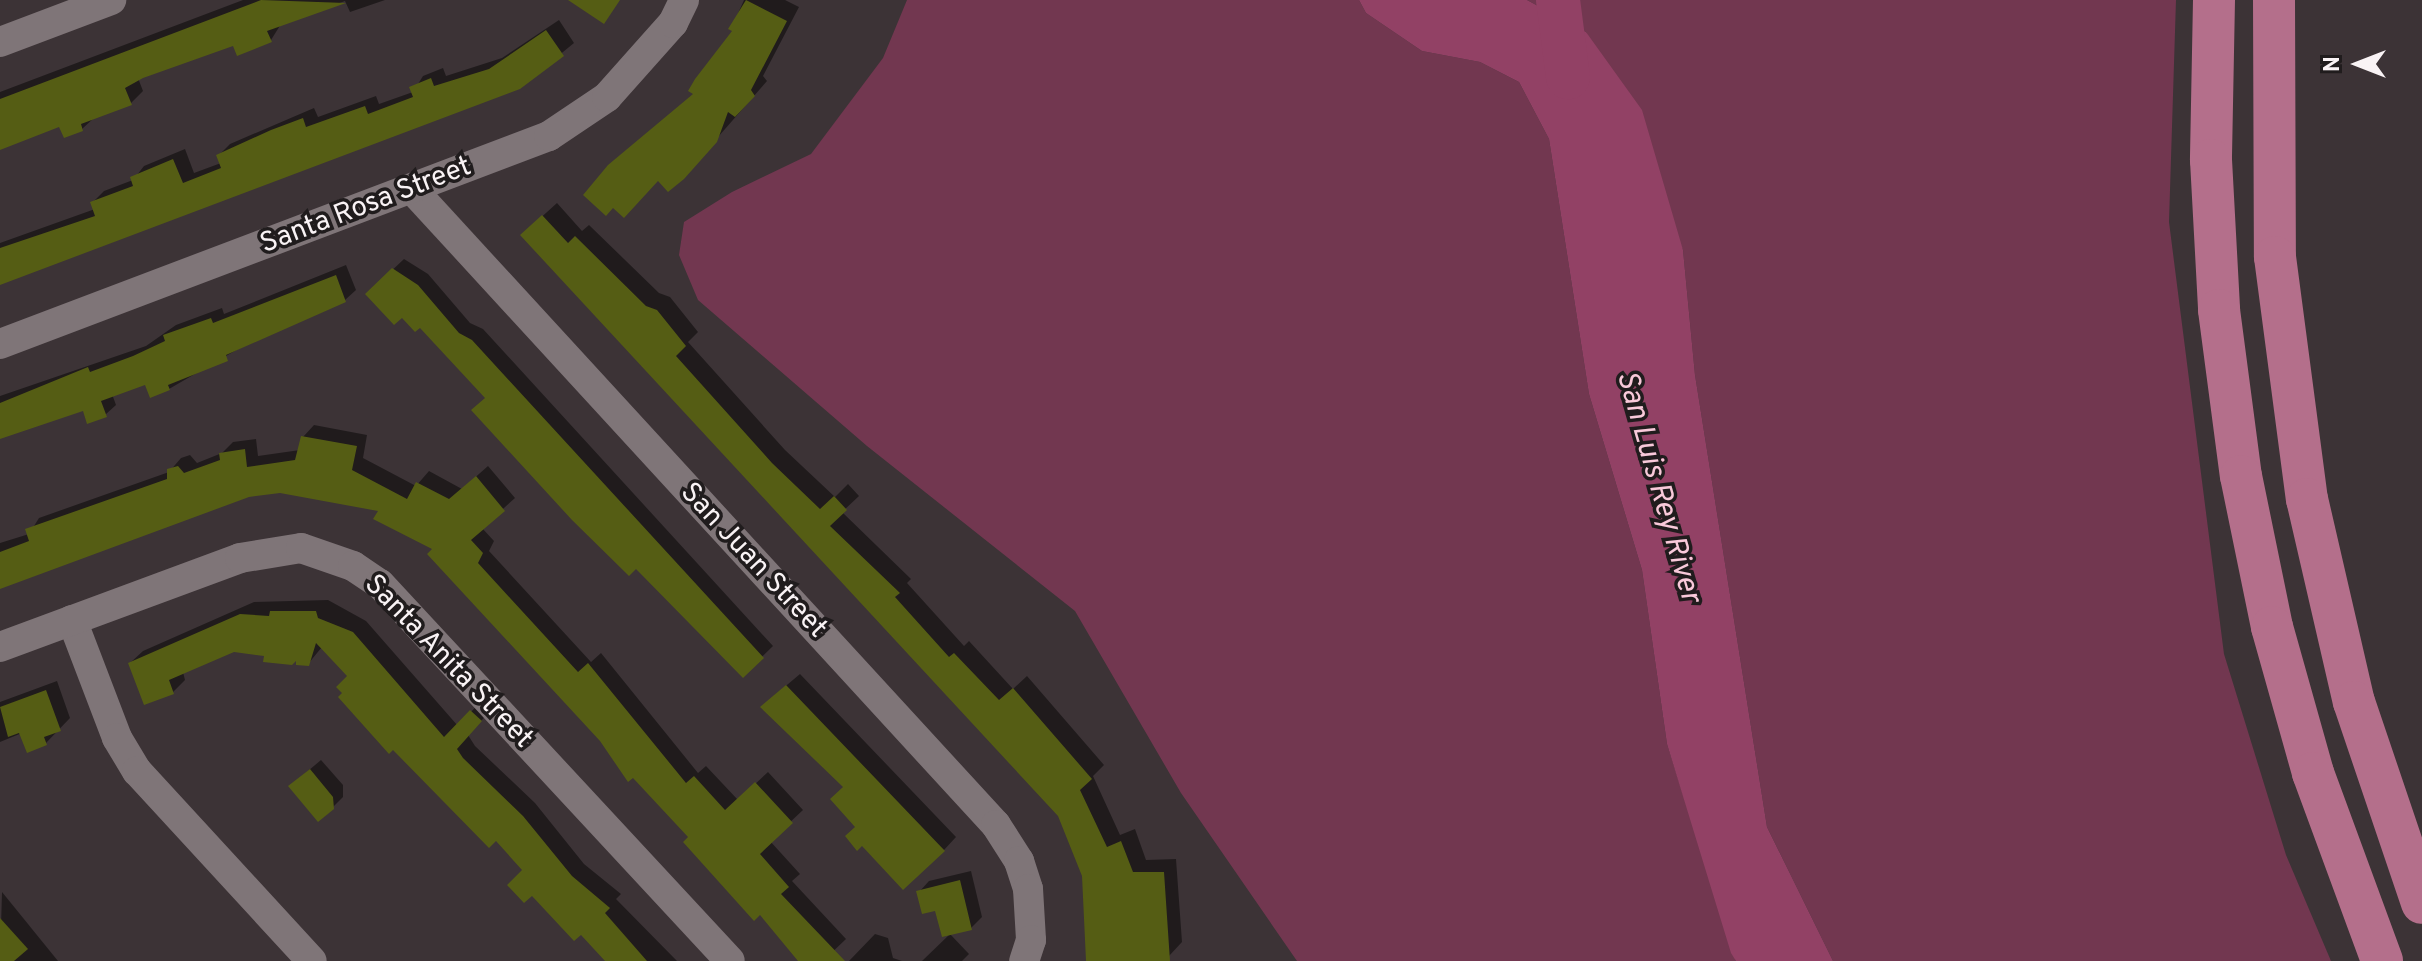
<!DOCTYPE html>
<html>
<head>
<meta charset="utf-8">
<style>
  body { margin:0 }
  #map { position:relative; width:2422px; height:961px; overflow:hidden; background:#3c3336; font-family:Overpass,sans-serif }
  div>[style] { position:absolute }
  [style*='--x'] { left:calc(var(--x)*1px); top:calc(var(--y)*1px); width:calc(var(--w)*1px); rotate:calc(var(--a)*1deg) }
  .green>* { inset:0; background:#723750 }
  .water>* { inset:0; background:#924165 }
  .shadow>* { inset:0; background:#0007 }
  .river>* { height:44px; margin:-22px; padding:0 22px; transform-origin:22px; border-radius:22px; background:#924165 }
  .building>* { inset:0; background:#555d14 }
  .minor>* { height:30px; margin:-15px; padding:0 15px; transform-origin:15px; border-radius:15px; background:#7f7578 }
  .highway>* { height:42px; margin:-21px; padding:0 21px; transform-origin:21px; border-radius:21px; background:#b46f8b }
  span { translate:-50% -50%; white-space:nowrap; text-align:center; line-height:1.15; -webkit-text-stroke:7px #201c1d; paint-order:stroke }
  .street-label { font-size:28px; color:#f9f3f5 }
  .water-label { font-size:30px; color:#f9c9da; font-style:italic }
  .north { position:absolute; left:2318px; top:24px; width:80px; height:80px; -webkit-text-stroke:6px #201c1d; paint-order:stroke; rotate:270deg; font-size:22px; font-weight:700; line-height:32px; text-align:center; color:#f9f3f5 }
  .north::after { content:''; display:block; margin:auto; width:28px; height:36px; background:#f9f3f5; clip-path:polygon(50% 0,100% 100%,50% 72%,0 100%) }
</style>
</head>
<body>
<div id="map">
  <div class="green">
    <i style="clip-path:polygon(907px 0,1359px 0,1366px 13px,1422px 51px,1480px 62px,1519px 82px,1549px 139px,1589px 394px,1642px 570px,1667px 744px,1736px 961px,1297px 961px,1181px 793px,1075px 611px,867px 446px,698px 300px,679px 255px,684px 222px,732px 192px,811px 154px,883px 58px)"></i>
    <i style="clip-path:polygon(1527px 0,2176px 0,2169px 222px,2224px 654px,2286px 855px,2331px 961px,1833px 961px,1767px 827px,1695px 375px,1683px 250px,1586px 32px)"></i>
  </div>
  <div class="water">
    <i style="clip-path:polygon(1359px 0,1527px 0,1586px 32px,1642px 110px,1683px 250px,1695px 375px,1767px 827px,1833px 961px,1736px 961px,1731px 953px,1667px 744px,1642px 570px,1589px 394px,1549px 139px,1519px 82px,1480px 62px,1422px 51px,1366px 13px)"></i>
  </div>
  <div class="shadow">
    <i style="clip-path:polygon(243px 0,385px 0,350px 12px,345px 1px,281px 24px,271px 40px,234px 43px,138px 78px,143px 91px,131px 103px,95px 117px,82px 129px,61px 124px,0 147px,0 92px)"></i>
    <i style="clip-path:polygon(744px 0,785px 0,799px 7px,763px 76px,767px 81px,683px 177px,694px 93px,735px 31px,731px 29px)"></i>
    <i style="clip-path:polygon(559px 20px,574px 43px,519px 88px,0 283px,0 243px,95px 209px,93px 202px,104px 191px,133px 180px,144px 166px,185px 149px,194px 173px,221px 163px,218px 156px,230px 144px,314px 108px,318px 117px,376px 96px,379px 104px,413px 92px,423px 76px,443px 68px,446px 76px,502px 58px)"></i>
    <i style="clip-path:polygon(557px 203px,582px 231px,589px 225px,659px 293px,670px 297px,698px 332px,688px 342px,785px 450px,835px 497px,848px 484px,859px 496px,842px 512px,911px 579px,907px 583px,964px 646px,969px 641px,1013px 689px,1027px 676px,1104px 765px,1093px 776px,1120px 835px,1135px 829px,1146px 860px,1176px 859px,1182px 942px,1169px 956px,1088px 961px,1084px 875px,1060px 815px,536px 222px)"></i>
    <i style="clip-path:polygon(404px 259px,428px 274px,470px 323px,483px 329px,773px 646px,743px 675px,420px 325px,367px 294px)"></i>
    <i style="clip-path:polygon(346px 265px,356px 290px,345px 300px,238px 349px,169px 389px,146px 382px,112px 394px,116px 405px,105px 415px,84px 408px,0 437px,0 396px,146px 346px,176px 325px,222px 308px,224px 314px)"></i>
    <i style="clip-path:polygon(314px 425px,367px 435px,363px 458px,416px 486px,429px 471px,462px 489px,488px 466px,515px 498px,482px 528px,494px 541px,489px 551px,591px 662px,601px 653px,698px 773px,706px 766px,738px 800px,768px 772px,803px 810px,770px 841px,800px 874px,792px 881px,846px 939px,823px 961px,805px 961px,602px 740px,436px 548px,381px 509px,280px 491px,248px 495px,0 588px,0 543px,29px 534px,39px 518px,169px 472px,181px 458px,190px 455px,197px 463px,222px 453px,233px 442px,256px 439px,258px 456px,300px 450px,303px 437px)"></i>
    <i style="clip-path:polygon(328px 600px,366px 621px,458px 726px,483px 699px,493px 708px,468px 735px,475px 746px,535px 803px,584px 864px,621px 894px,616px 899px,677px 961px,608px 961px,322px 647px,308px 664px,298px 656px,234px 650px,183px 672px,185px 680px,173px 692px,130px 663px,143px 651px,254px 602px)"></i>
    <i style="clip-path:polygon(800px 674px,956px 837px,944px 850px,858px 826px,845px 786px,775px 695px)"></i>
    <i style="clip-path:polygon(57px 681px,70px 718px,46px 743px,22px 733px,0 742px,0 702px)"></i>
    <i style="clip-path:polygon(321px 760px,343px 785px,343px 797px,332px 808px,302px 776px)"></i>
    <i style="clip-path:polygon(971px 871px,982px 917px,971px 928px,919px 892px,929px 881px)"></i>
    <i style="clip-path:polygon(2px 892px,58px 961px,0 961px)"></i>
    <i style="clip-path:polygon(875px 934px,888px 938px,893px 958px,902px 961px,849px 961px)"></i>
    <i style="clip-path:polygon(950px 934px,969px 954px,962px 961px,922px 961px)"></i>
  </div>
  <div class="river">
    <i style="--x:1558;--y:0;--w:78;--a:82.6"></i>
  </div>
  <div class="building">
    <i style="clip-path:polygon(261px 0,346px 3px,267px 31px,272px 42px,237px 56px,233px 46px,143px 78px,125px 88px,132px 105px,81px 124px,83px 131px,64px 138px,59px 127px,0 150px,0 99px)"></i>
    <i style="clip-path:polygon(568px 0,620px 0,604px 24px)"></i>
    <i style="clip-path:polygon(746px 0,787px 21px,751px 90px,755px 96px,735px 117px,728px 112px,717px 142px,684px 179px,668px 192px,658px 181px,624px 218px,613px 208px,606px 216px,583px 195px,608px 165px,693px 94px,688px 91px,695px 79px,732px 31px,728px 29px)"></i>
    <i style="clip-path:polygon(546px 30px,564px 56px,520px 89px,0 285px,0 248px,95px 216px,90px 202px,133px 186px,130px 177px,173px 159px,183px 183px,221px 168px,216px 155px,271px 130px,303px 118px,306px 127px,365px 106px,368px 114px,413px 97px,409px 87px,431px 78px,434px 86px,489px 69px)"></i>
    <i style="clip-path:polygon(542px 215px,568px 243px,575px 236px,646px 306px,657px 310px,686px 346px,676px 356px,772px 463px,820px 509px,834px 496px,847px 510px,830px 526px,900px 593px,895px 597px,949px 657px,954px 653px,999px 700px,1013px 688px,1092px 779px,1080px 790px,1107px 847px,1121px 841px,1133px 872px,1164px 872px,1170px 961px,1086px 961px,1082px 876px,1058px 816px,520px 235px)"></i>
    <i style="clip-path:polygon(392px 268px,418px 285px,459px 333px,472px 340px,764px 658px,743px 678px,636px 569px,629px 576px,572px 520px,471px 410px,485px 398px,420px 328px,415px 332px,402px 318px,394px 325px,365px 294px)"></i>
    <i style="clip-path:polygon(336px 275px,346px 302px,226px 355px,228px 361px,168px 385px,170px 390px,150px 398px,145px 385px,101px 401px,107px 417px,87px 424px,83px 411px,0 439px,0 403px,88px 367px,90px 372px,133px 356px,165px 341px,163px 335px,211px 318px,213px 323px)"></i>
    <i style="clip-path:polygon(301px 436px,357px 446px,352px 470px,407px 499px,416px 482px,449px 499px,476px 476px,505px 511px,471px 540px,483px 553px,478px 563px,578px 672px,588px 663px,686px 783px,694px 776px,725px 810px,755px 782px,793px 823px,760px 854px,789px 887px,781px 894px,845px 961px,798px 961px,760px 915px,754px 921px,683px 842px,688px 837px,633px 778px,628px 782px,600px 741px,427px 554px,432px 549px,373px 519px,378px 511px,280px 493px,249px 497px,0 589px,0 552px,29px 541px,25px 529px,167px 479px,167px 469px,178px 466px,184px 473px,220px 460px,219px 453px,245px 449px,247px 467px,295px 460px)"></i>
    <i style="clip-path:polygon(270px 611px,316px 611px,318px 618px,353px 632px,444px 737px,470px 710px,482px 721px,457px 749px,463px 758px,523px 816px,572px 876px,610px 908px,605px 913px,647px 961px,605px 961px,581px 935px,574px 941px,532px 896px,524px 903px,507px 885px,522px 870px,496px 841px,489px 848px,393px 750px,389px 754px,338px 697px,342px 693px,336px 687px,347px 676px,316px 643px,309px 666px,296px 665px,296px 661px,292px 665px,263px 662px,264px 656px,234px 652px,169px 680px,174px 694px,144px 705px,128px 663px,240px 614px,269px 616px)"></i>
    <i style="clip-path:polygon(786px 685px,945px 851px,903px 890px,862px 846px,857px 851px,845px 836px,855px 827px,830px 799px,843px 787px,760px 707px)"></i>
    <i style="clip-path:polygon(46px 690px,61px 731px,44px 737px,47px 745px,27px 753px,19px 733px,8px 737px,0 707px)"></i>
    <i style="clip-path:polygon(310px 769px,333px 797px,334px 809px,318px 822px,288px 786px)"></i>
    <i style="clip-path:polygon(960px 880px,972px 930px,942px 937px,935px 911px,922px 914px,916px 891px)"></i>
    <i style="clip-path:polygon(0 918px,28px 949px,14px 961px,0 961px)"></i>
  </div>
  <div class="minor">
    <i style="--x:0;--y:42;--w:119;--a:-20.7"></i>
    <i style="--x:412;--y:189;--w:863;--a:47.44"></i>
    <i style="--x:996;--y:825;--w:43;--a:57.4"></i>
    <i style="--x:1019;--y:861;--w:29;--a:72"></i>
    <i style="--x:1028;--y:889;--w:51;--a:86.6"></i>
    <i style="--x:1031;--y:940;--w:22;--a:108"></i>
    <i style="--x:0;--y:344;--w:587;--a:-20.75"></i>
    <i style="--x:549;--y:136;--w:70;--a:-33.9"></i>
    <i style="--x:607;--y:97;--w:99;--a:-48.3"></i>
    <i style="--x:673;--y:23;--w:25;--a:-64"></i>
    <i style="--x:72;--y:620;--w:126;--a:69.1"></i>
    <i style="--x:117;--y:738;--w:39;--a:59"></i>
    <i style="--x:137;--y:771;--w:258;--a:47.4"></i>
    <i style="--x:0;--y:647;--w:256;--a:-20.3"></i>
    <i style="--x:240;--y:558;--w:62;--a:-9.3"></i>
    <i style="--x:301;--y:548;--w:55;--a:19.1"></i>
    <i style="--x:353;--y:566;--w:32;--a:34"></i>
    <i style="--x:380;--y:584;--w:514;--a:47.13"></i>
  </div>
  <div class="highway">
    <i style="--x:2214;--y:0;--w:160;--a:91.1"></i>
    <i style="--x:2211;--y:160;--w:150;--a:86.9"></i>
    <i style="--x:2219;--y:310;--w:167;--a:82.5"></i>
    <i style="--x:2241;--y:476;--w:154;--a:78.4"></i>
    <i style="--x:2272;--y:627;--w:152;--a:74.3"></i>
    <i style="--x:2313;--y:773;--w:200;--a:69.8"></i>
    <i style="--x:2274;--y:0;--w:257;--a:89.8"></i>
    <i style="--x:2275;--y:257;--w:244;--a:82.5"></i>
    <i style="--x:2307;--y:499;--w:208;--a:77"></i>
    <i style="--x:2354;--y:702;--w:212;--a:71.3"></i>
  </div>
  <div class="street-label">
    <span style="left:366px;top:206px;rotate:-21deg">Santa Rosa Street</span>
    <span style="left:753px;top:561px;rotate:47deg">San Juan Street</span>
    <span style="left:448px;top:662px;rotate:46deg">Santa Anita Street</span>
  </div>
  <div class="water-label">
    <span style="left:1657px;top:487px;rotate:74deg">San Luis Rey River</span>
  </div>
  <div class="north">N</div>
</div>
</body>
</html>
